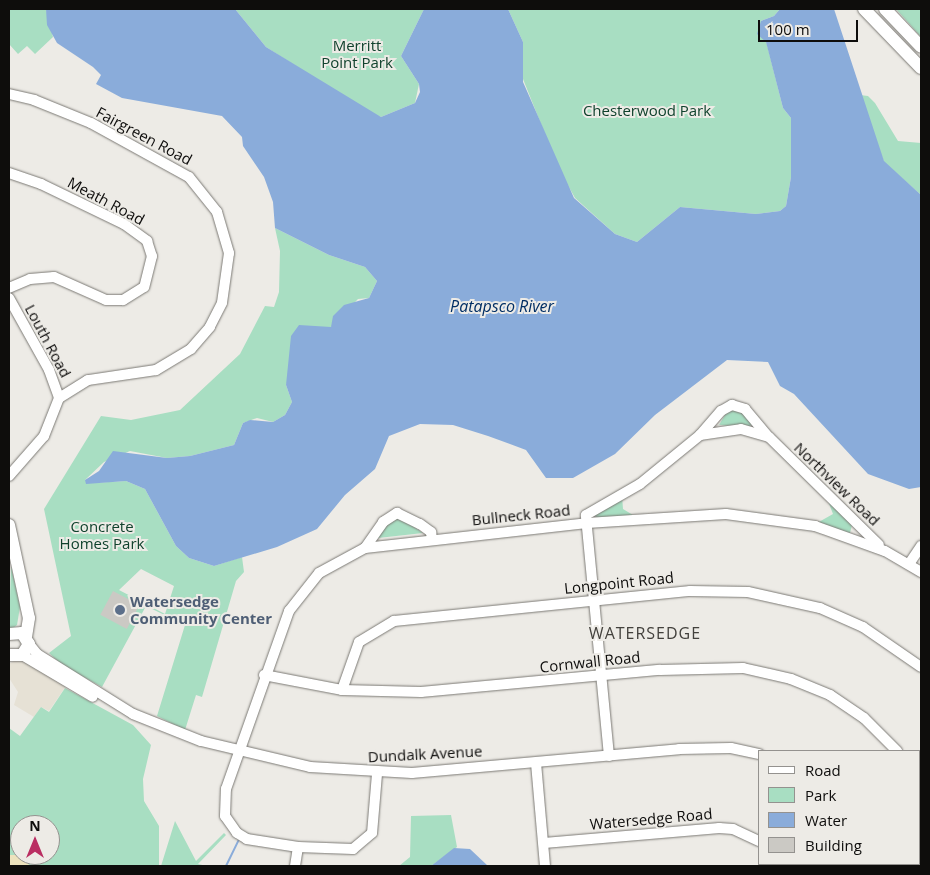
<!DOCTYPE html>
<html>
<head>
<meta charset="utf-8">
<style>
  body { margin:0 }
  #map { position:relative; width:930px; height:875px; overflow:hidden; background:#edebe6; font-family:"Open Sans",sans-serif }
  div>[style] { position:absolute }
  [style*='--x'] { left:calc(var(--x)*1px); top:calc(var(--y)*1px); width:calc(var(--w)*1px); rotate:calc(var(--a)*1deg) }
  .built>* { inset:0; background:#e6e1d5 }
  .green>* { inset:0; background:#a8dec2 }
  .sand>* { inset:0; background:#ece2bd }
  .water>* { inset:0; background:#8aacda }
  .stream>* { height:2px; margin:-1px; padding:0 1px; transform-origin:1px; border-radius:1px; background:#8aacda }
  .building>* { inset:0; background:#cbc9c4; transform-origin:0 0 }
  .roads { filter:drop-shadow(0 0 1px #7b7974) drop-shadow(0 0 1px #7b7974) }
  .minor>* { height:10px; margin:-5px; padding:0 5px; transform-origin:5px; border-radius:5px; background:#fff }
  .major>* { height:12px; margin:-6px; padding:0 6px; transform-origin:6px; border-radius:6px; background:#fff }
  .dots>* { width:14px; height:14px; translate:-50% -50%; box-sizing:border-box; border:2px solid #edebe6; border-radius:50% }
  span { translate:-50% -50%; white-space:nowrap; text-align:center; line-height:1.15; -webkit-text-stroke:4px #edebe6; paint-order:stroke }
  .park-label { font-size:15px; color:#10422d }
  .street-label { font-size:15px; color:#0e0d0c }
  .service-label { font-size:15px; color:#4e5e75; font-weight:700 }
  .left { translate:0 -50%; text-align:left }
  .water-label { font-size:16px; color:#002e64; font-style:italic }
  .neighbourhood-label { font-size:16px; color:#43413d; letter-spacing:1px }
  .frame { position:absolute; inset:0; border:10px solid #0e0d0c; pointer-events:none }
  .legend { position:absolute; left:758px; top:750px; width:162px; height:115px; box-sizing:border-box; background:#edebe6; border:1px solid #94928f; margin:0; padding:6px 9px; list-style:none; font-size:15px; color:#0e0d0c }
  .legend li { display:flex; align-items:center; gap:10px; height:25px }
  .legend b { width:25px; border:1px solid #94928f }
  .north { position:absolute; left:10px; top:815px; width:50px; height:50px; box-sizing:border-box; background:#edebe6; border:1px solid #94928f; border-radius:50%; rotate:0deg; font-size:14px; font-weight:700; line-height:20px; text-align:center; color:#0e0d0c }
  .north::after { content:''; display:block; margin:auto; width:18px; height:22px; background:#ba2e62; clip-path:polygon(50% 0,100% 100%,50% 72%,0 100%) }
  .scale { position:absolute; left:758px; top:20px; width:100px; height:22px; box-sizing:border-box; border:2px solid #0e0d0c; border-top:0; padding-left:6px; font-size:15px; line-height:18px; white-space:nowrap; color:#0e0d0c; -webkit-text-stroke:4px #edebe6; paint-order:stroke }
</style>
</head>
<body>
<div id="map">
  <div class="built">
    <i style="clip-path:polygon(19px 658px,66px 686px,49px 711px,41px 707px,34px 717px,14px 705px,18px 692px,9px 678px,9px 664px)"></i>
  </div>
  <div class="green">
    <i style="clip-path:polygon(9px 9px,46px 9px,53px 37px,35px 54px,27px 46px,18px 54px,9px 44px)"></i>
    <i style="clip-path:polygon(235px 9px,424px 9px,401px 56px,419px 84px,415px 103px,381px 117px,370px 113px,266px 47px)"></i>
    <i style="clip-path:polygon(508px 9px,780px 9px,774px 16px,761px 21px,783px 108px,791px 118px,791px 177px,786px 206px,780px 211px,756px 214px,680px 207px,637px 242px,615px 234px,575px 198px,559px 169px,523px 79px,523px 42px)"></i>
    <i style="clip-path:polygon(896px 9px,921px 9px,921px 37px)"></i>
    <i style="clip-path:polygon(860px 95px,868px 96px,875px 103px,898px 141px,921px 143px,921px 195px,884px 162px)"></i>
    <i style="clip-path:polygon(evenodd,275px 228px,329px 255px,365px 267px,377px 281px,369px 298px,358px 299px,331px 327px,316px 327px,286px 385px,292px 402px,285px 415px,273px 422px,257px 418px,243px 423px,234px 445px,190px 456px,167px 458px,130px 451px,104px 462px,85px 480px,92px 483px,126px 481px,145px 489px,176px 546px,189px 558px,214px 566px,242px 557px,244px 572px,236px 581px,202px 697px,196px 695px,185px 730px,157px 716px,185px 625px,146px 606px,102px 687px,62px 665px,49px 653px,71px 636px,44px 509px,101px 416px,131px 420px,180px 410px,240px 354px,265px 306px,274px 307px,279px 292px,280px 251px,275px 228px,141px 569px,174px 586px,165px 614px,119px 590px,141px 569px)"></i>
    <i style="clip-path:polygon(728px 410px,739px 410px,753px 423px,749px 427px,719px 425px)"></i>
    <i style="clip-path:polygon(622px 496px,623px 509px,633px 515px,599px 520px,595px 516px,595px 513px)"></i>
    <i style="clip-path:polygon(828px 501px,852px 525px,850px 533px,817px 523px,833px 514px)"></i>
    <i style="clip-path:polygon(399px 517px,423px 533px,378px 538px,387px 522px)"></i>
    <i style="clip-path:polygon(11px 566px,20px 607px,17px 625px,9px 631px)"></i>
    <i style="clip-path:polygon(evenodd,65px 688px,133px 725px,151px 745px,143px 779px,144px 801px,159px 826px,159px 866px,9px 866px,9px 728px,20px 736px,41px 707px,49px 712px,65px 688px,20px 825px,50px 825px,50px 855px,20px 855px,20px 825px)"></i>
    <i style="clip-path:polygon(919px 800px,921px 866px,837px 866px,919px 864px)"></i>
    <i style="clip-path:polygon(451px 815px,457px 847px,431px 866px,399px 866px,410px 857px,411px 816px)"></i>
    <i style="clip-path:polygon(175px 821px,196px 861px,224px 833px,226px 835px,198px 864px,207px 866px,161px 866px)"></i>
  </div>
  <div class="sand">
    <i style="clip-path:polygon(9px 855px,26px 855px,29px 866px,9px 866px)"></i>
  </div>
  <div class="water">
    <i style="clip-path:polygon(46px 9px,235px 9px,266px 47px,381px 117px,415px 103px,420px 92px,419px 84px,401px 56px,424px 9px,508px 9px,523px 42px,523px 82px,574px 198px,615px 234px,637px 242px,680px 207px,756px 214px,780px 211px,786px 206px,791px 177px,791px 118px,783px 108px,766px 42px,757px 34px,761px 21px,774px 16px,780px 9px,834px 9px,884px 161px,921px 195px,921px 487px,909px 489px,868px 474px,794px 394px,780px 386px,768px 362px,727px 360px,655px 415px,615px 454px,573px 478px,546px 478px,526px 450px,488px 436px,453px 425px,420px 424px,389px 436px,375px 469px,345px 495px,317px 529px,277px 547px,214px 566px,189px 558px,176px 546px,145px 489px,126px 481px,86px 484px,85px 480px,99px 471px,113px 451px,167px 458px,190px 456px,234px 445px,243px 423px,250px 420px,273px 422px,285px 415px,292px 402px,286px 385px,291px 336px,299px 325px,331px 327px,333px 316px,344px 305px,369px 298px,377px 281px,365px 267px,329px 255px,275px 228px,273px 202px,264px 177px,243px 146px,242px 137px,222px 116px,122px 98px,96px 84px,101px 75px,93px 67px,57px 43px,47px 25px)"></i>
    <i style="clip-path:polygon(454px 848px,470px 849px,488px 866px,431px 866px)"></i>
  </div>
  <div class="stream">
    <i style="--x:226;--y:866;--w:28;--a:-64"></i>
  </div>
  <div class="building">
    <i style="left:113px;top:591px;width:30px;height:27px;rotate:28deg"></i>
  </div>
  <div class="roads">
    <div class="minor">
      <i style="--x:9;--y:94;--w:26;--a:13"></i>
      <i style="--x:34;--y:100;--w:61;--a:22"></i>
      <i style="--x:91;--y:123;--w:112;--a:28.9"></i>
      <i style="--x:189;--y:177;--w:45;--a:51.3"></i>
      <i style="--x:217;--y:212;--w:43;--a:73.7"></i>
      <i style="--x:229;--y:253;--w:50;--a:98"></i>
      <i style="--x:222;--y:303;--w:27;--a:117"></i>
      <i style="--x:210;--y:327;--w:29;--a:131"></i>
      <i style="--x:191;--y:349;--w:41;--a:149"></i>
      <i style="--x:156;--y:370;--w:69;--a:171.6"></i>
      <i style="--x:88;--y:380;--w:34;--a:148"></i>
      <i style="--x:59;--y:398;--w:41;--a:111.5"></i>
      <i style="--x:44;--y:436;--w:53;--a:131.2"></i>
      <i style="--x:9;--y:173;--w:34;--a:19"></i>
      <i style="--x:41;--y:184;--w:92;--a:25.7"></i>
      <i style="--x:124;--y:224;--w:29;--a:36"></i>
      <i style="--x:147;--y:241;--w:16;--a:72"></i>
      <i style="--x:152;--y:256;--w:32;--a:104"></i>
      <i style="--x:144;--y:287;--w:25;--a:148"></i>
      <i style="--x:123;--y:300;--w:17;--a:180"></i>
      <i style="--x:106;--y:300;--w:57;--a:-156.1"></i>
      <i style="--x:54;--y:277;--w:24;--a:175"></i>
      <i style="--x:30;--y:279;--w:23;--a:157"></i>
      <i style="--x:9;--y:298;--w:82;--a:60.9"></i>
      <i style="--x:49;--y:370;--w:30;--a:70"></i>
      <i style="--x:700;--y:435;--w:32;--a:-49"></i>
      <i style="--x:721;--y:411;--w:13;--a:-29"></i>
      <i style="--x:732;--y:405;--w:14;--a:17"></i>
      <i style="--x:745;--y:409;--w:34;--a:50"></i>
      <i style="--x:365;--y:548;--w:32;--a:-55"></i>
      <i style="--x:383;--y:522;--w:17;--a:-33"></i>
      <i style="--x:397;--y:513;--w:25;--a:26"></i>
      <i style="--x:420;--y:524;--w:14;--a:36"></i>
      <i style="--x:431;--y:532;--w:7;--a:82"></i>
      <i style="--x:909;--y:564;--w:22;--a:-56"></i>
      <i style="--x:29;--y:644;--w:13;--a:51"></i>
      <i style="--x:37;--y:654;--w:113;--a:32"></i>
      <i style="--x:133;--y:714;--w:73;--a:21.7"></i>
      <i style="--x:201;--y:741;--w:112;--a:13.4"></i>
      <i style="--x:310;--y:767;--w:102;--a:3.4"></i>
      <i style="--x:412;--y:773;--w:268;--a:-5.1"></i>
      <i style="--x:679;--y:749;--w:52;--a:-1.1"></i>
      <i style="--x:731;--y:748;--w:29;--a:12"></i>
      <i style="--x:22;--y:655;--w:82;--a:30.6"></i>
      <i style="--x:264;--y:675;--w:79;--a:10.9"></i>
      <i style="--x:342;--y:690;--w:79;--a:1.5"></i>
      <i style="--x:421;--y:692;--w:240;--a:-5.3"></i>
      <i style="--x:660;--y:670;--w:83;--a:-1.4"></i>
      <i style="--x:743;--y:668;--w:49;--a:12.9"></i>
      <i style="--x:791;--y:679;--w:42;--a:22.3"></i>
      <i style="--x:830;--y:695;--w:41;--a:34.1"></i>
      <i style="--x:864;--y:718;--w:47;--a:45"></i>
      <i style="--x:342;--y:690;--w:51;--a:-70.5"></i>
      <i style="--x:359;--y:642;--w:41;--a:-31"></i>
      <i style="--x:394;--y:621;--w:298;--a:-5.8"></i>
      <i style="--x:690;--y:591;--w:58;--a:1"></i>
      <i style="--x:748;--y:592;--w:74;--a:12.5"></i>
      <i style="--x:820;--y:608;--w:47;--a:23.8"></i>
      <i style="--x:863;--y:627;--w:70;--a:34.6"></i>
      <i style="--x:609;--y:756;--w:242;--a:-95.5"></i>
      <i style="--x:586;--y:515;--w:62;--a:-29.9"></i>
      <i style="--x:640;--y:484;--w:77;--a:-39.2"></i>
      <i style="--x:700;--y:435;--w:41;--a:-8.3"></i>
      <i style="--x:741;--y:429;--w:29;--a:16"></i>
      <i style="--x:769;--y:437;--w:154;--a:44.5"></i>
      <i style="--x:536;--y:763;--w:103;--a:85"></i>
      <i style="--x:377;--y:774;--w:59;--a:94.8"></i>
      <i style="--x:372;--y:833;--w:25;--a:140"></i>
      <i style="--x:353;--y:849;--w:55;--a:-177.9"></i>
      <i style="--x:298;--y:847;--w:52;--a:-171.1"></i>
      <i style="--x:247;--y:839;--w:12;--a:-149"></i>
      <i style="--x:237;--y:833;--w:21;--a:-125"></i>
      <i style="--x:225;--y:816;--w:27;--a:-88"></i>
      <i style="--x:226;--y:789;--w:189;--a:-70.5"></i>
      <i style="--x:289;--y:611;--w:48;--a:-51.7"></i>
      <i style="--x:319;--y:573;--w:52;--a:-28.5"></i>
      <i style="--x:365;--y:548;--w:223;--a:-6.4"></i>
      <i style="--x:587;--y:523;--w:139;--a:-3.7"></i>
      <i style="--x:726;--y:514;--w:90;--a:7.7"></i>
      <i style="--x:815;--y:526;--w:74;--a:19.7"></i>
      <i style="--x:885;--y:551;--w:42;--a:30.3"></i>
      <i style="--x:919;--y:779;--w:4;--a:63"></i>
      <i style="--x:919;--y:796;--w:2;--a:0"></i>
      <i style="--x:544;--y:843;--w:176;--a:-4.9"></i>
      <i style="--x:719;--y:828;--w:14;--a:4"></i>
      <i style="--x:733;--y:829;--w:29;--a:25"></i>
      <i style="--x:780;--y:864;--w:3;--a:45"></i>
      <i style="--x:883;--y:864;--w:3;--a:45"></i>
      <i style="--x:295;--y:866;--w:19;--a:-81"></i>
      <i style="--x:809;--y:866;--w:4;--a:-34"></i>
    </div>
    <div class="major">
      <i style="--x:864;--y:9;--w:82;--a:46"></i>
      <i style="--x:885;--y:9;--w:52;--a:46.5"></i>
      <i style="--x:9;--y:525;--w:95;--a:77.9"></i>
      <i style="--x:29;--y:618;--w:18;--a:99"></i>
      <i style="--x:9;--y:634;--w:13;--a:-4"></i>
      <i style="--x:22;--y:633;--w:13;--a:58"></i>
      <i style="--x:29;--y:644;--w:13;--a:122"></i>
      <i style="--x:22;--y:655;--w:13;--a:180"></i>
    </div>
  </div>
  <div class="dots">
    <i style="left:120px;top:610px;background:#5c6f8a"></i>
  </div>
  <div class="park-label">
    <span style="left:357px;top:54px">Merritt<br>Point Park</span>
    <span style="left:647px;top:111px">Chesterwood Park</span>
    <span style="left:102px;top:535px">Concrete<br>Homes Park</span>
  </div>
  <div class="street-label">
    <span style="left:144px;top:136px;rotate:28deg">Fairgreen Road</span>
    <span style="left:106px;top:201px;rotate:28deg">Meath Road</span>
    <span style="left:48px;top:341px;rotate:62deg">Louth Road</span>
    <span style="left:837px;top:484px;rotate:44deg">Northview Road</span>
    <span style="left:521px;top:515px;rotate:-6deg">Bullneck Road</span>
    <span style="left:619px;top:583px;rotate:-6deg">Longpoint Road</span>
    <span style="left:590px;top:662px;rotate:-6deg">Cornwall Road</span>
    <span style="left:425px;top:754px;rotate:-3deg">Dundalk Avenue</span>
    <span style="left:651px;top:819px;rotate:-5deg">Watersedge Road</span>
  </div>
  <div class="service-label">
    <span class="left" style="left:130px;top:610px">Watersedge<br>Community Center</span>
  </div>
  <div class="water-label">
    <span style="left:502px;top:306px">Patapsco River</span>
  </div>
  <div class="neighbourhood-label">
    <span style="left:645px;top:633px">WATERSEDGE</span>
  </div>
  <div class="frame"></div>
  <ul class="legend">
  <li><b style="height:6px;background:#fff"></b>Road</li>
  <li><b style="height:14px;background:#a8dec2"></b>Park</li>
  <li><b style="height:14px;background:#8aacda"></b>Water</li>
  <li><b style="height:14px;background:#cbc9c4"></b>Building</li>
  </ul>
  <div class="north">N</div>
  <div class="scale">100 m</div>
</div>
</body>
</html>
